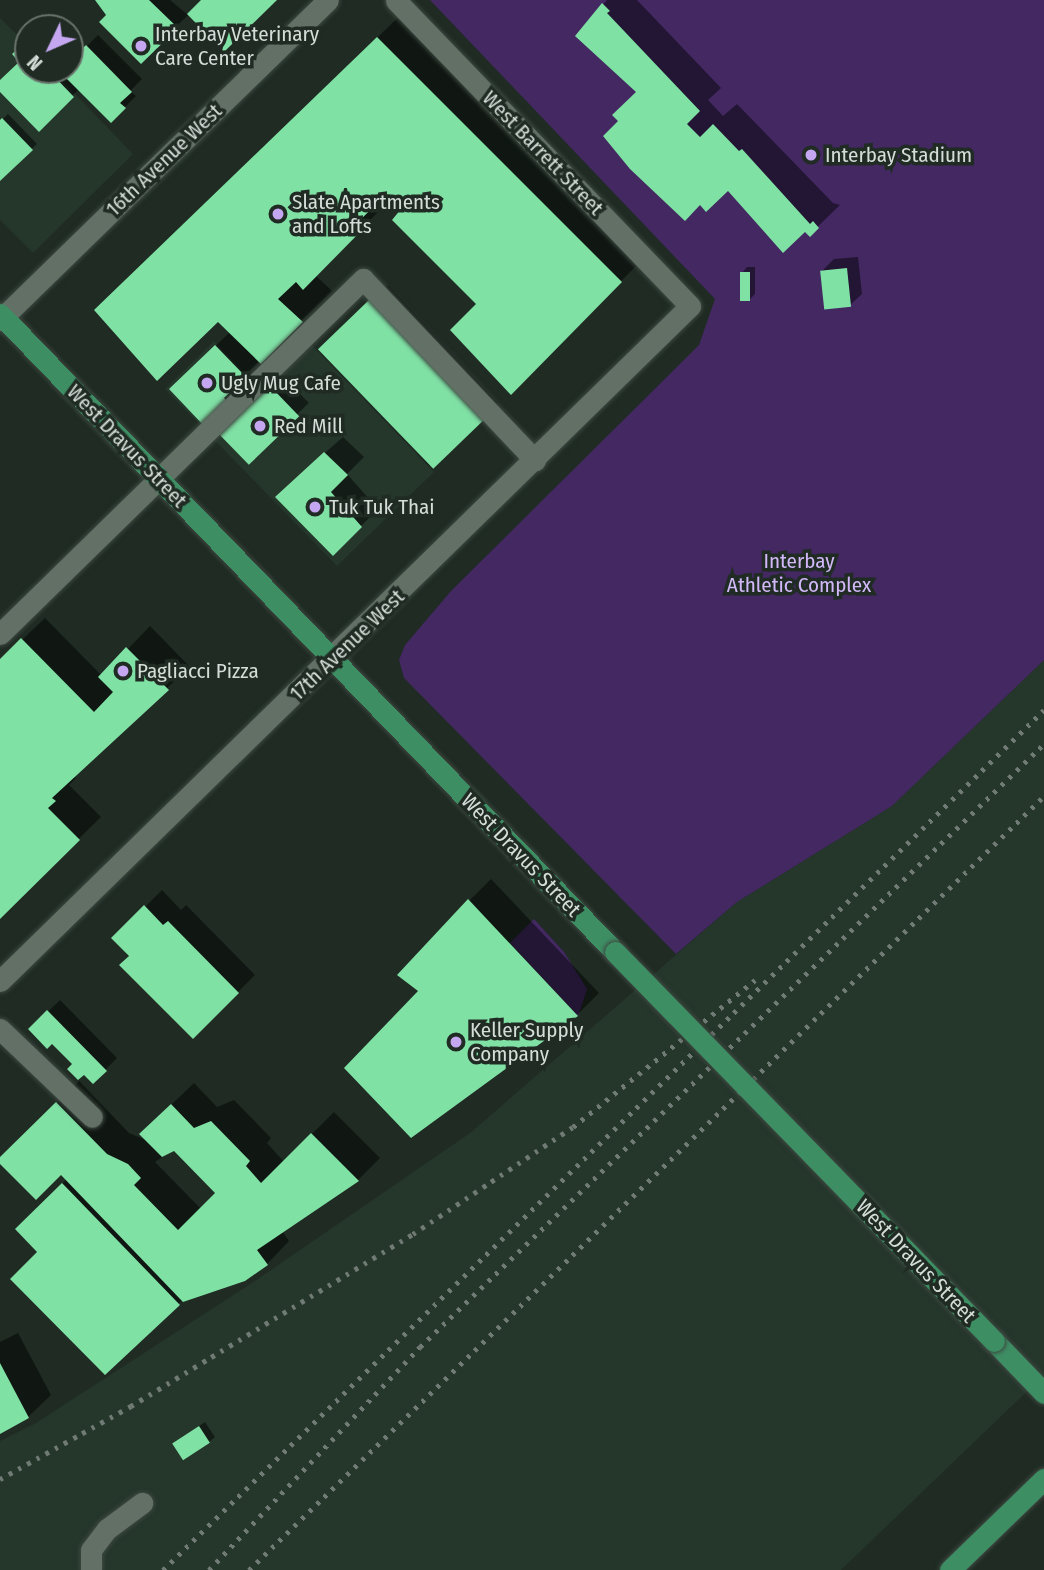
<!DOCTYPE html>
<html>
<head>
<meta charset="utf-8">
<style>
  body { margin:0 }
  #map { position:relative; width:1044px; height:1570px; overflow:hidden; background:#1f2b23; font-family:"Fira Sans Condensed",sans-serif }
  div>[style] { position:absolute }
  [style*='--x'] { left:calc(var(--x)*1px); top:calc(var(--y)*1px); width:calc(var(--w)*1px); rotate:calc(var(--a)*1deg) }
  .built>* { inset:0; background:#25362b }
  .green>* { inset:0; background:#432862 }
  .shadow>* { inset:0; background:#0007; transform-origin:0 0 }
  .building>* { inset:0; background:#80e1a5; transform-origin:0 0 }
  .roads { filter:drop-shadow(0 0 2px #3d4841) drop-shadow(0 0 2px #3d4841) }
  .minor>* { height:21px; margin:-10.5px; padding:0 10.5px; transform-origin:10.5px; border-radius:10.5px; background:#627066 }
  .major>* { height:21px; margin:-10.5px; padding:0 10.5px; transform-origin:10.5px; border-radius:10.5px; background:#3e8e64 }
  .rail>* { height:5px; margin-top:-2.5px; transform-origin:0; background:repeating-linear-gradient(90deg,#717b75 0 3.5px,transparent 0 10.5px) }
  .bridges { filter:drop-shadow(0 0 2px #3d4841) drop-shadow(0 0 2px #3d4841) }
  .major-bridge>* { height:21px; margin:-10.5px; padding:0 10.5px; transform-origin:10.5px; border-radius:10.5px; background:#3e8e64 }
  .dots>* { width:19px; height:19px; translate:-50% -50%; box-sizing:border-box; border:4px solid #1f2b23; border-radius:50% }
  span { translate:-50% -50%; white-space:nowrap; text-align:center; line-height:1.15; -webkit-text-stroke:7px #1f2b23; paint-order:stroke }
  .poi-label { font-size:21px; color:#d5ddd8 }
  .left { translate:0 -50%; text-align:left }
  .street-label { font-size:21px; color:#d5ddd8 }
  .park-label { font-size:21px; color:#d2b8f9 }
  .north { position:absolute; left:14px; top:14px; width:70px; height:70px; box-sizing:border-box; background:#1f2b23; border:2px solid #68726b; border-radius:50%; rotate:226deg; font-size:19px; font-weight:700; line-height:28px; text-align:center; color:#d5ddd8 }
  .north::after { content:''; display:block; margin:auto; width:24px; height:32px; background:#c5a7f1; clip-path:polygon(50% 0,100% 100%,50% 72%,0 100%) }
</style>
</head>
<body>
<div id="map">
  <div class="built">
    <i style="clip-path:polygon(0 18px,28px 46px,28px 70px,52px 70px,133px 154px,33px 253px,0 220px)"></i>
    <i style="clip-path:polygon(214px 341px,260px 389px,309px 342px,434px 472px,337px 566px,165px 389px)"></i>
    <i style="clip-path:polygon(1044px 660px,1044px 1375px,841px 1570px,0 1570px,0 1441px,36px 1423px,255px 1281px,470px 1133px,737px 902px,892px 806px)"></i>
  </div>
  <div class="green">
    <i style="clip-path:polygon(430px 0,1044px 0,1044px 660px,892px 806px,737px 902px,676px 954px,404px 678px,399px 660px,405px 645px,451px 591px,699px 345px,715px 299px)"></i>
    <i style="clip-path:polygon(534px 919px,564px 952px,587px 989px,578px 1016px,510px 943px)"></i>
  </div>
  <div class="shadow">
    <i style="clip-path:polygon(96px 0,170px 0,188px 15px,141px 62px)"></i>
    <i style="clip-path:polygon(607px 0,637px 0,721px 88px,708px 100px,723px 116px,737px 104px,833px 203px,840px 205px,810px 234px,621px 121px,638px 92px,577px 36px)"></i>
    <i style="clip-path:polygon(408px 8px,651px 251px,511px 392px,478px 304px,392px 198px,315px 275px,332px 291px,240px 380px,245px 385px,205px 424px,171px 389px,231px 331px,218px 319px,126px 279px)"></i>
    <i style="clip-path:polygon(98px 35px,142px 79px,130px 91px,136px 96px,111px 121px,79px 89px,39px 130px,0 89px,0 82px,21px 62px,14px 54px,28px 41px,28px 70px,70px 70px,70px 63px)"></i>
    <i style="clip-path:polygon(8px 114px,37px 144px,0 179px,0 122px)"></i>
    <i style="clip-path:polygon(858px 257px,862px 294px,850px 305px,822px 271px,834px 259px)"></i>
    <i style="clip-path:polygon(747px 267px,755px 267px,755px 294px,750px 299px,742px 273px)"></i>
    <i style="left:388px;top:285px;width:161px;height:93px;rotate:47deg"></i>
    <i style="left:282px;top:376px;width:38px;height:83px;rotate:45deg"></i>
    <i style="clip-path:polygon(343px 437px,364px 457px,347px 474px,378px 509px,333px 554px,294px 480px)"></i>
    <i style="clip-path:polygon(45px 618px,102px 676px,150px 626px,190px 667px,73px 774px,76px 778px,69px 785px,101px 817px,0 916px,0 661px)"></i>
    <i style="clip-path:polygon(491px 879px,599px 993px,577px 1015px,412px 1135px,421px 990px,469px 901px)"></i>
    <i style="clip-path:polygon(162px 890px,181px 910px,186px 905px,255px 975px,193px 1037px,114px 938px)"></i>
    <i style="clip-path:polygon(60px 1000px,117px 1058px,93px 1082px,52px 1042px,30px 1029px)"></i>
    <i style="clip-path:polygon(evenodd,79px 1081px,129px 1133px,148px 1141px,141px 1134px,194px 1083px,217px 1107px,234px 1100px,271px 1138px,267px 1143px,284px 1162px,334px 1112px,380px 1158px,358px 1180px,282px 1231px,289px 1241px,267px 1264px,245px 1279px,183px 1299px,105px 1373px,39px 1252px,17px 1229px,67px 1179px,61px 1173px,0 1161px,79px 1081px,174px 1149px,217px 1193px,201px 1209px,155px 1162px,174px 1149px)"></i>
    <i style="clip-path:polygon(18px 1333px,51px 1395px,28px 1417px,0 1432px,0 1342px)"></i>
    <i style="clip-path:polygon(205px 1422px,215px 1437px,209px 1442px,174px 1443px)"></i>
  </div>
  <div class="building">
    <i style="clip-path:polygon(95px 0,149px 0,178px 28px,141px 64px,99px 22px,106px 15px)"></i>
    <i style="clip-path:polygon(201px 0,277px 0,224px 52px,187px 14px)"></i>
    <i style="clip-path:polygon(602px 3px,610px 11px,607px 13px,700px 111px,687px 124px,700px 137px,713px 124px,739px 151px,742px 149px,810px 224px,813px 221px,819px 228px,810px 237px,805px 232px,783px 253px,728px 191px,706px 212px,700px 205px,685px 221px,630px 169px,603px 136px,618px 121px,612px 115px,636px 92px,575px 36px)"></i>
    <i style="clip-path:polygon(377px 37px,622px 282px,511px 395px,450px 330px,476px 304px,392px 220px,401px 209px,386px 195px,360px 220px,367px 225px,303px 290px,296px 282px,278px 299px,303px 322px,261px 364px,218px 322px,157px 381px,94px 310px)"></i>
    <i style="clip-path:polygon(23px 44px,28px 49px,28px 70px,48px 70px,74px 97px,39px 132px,0 92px,0 80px,19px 62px,12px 54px)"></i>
    <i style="clip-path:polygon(86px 45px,132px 92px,120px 103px,126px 108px,111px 123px,59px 71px,70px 70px,70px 61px)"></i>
    <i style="clip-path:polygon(2px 118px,33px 150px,0 181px,0 120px)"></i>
    <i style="left:847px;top:268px;width:39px;height:27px;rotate:84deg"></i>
    <i style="left:740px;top:272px;width:10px;height:29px"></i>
    <i style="left:369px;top:300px;width:166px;height:71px;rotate:46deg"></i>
    <i style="clip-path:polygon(215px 345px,246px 377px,224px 398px,229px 403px,205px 427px,169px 389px)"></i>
    <i style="left:270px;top:386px;width:42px;height:70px;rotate:46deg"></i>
    <i style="clip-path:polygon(324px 452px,348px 475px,331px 492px,362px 527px,333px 556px,275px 497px)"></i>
    <i style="clip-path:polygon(21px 638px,94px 712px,113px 692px,98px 677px,126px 647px,169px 690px,52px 798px,56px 801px,48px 808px,80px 840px,0 919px,0 659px)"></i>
    <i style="clip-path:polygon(468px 899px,578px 1016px,411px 1138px,344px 1068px,418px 991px,397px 975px)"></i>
    <i style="clip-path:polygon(144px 905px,163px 925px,168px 921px,239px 993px,193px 1039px,119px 965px,129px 956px,111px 938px)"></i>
    <i style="clip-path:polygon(47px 1010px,107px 1071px,93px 1084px,84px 1075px,78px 1080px,67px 1069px,72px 1064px,52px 1044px,47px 1049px,28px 1029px)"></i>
    <i style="clip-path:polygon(56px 1102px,107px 1154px,128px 1164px,141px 1178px,134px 1185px,178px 1230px,215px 1193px,174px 1151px,162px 1157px,139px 1134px,171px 1104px,194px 1128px,211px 1121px,250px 1161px,246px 1166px,261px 1183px,311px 1133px,359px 1181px,257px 1250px,268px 1265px,245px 1281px,183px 1302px,61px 1175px,36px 1200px,0 1164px,0 1157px)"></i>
    <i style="clip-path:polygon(62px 1183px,180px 1305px,105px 1375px,10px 1279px,37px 1252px,15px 1229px)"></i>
    <i style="clip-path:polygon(0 1363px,29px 1418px,0 1434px)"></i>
    <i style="left:199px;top:1426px;width:20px;height:32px;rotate:57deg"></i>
  </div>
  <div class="roads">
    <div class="minor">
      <i style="--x:0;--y:320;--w:458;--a:-44.3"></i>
      <i style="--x:0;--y:634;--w:508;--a:-44.36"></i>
      <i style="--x:363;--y:279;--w:250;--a:46.5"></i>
      <i style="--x:0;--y:981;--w:965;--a:-44.37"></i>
      <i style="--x:690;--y:306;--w:424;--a:-133.9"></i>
      <i style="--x:0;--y:1029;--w:127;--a:43.7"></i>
      <i style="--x:91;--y:1570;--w:20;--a:-90"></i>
      <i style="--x:91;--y:1550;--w:26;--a:-53"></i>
      <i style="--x:107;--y:1529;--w:44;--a:-36.6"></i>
    </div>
    <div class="major">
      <i style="--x:0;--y:314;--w:886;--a:46.05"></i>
      <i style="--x:994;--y:1341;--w:72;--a:46.1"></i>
      <i style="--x:950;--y:1570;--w:131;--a:-44.1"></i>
    </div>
  </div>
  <div class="rail">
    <i style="--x:0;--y:1479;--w:150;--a:-29.1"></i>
    <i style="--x:131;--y:1406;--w:330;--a:-31.4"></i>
    <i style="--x:413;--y:1234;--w:192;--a:-33.8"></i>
    <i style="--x:573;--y:1127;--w:234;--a:-38.9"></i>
    <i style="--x:163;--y:1570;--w:1231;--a:-44.31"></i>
    <i style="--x:209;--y:1570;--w:307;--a:-46.6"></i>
    <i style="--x:420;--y:1347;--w:868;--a:-44.02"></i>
    <i style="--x:249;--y:1570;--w:1110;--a:-44.23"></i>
  </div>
  <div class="bridges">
    <div class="major-bridge">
      <i style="--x:615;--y:952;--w:543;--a:45.75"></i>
    </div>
  </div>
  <div class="dots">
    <i style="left:141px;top:46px;background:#c5a7f1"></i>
    <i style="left:811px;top:155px;background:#c5a7f1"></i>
    <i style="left:278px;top:214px;background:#c5a7f1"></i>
    <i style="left:207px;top:383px;background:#c5a7f1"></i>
    <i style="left:260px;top:426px;background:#c5a7f1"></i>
    <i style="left:315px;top:507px;background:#c5a7f1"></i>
    <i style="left:123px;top:671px;background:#c5a7f1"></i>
    <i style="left:456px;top:1042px;background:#c5a7f1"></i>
  </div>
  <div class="poi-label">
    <span class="left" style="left:155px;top:46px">Interbay Veterinary<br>Care Center</span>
    <span class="left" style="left:825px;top:155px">Interbay Stadium</span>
    <span class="left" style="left:292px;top:214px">Slate Apartments<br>and Lofts</span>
    <span class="left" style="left:221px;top:383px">Ugly Mug Cafe</span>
    <span class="left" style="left:274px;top:426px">Red Mill</span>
    <span class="left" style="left:329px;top:507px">Tuk Tuk Thai</span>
    <span class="left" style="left:137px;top:671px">Pagliacci Pizza</span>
    <span class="left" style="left:470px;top:1042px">Keller Supply<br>Company</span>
  </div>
  <div class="street-label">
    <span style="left:543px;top:153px;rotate:46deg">West Barrett Street</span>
    <span style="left:164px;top:160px;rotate:-44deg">16th Avenue West</span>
    <span style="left:127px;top:446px;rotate:46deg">West Dravus Street</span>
    <span style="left:347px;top:645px;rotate:-44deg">17th Avenue West</span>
    <span style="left:521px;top:855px;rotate:46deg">West Dravus Street</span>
    <span style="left:916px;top:1261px;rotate:46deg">West Dravus Street</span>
  </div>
  <div class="park-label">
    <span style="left:799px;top:573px">Interbay<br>Athletic Complex</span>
  </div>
  <div class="north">N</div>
</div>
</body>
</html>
